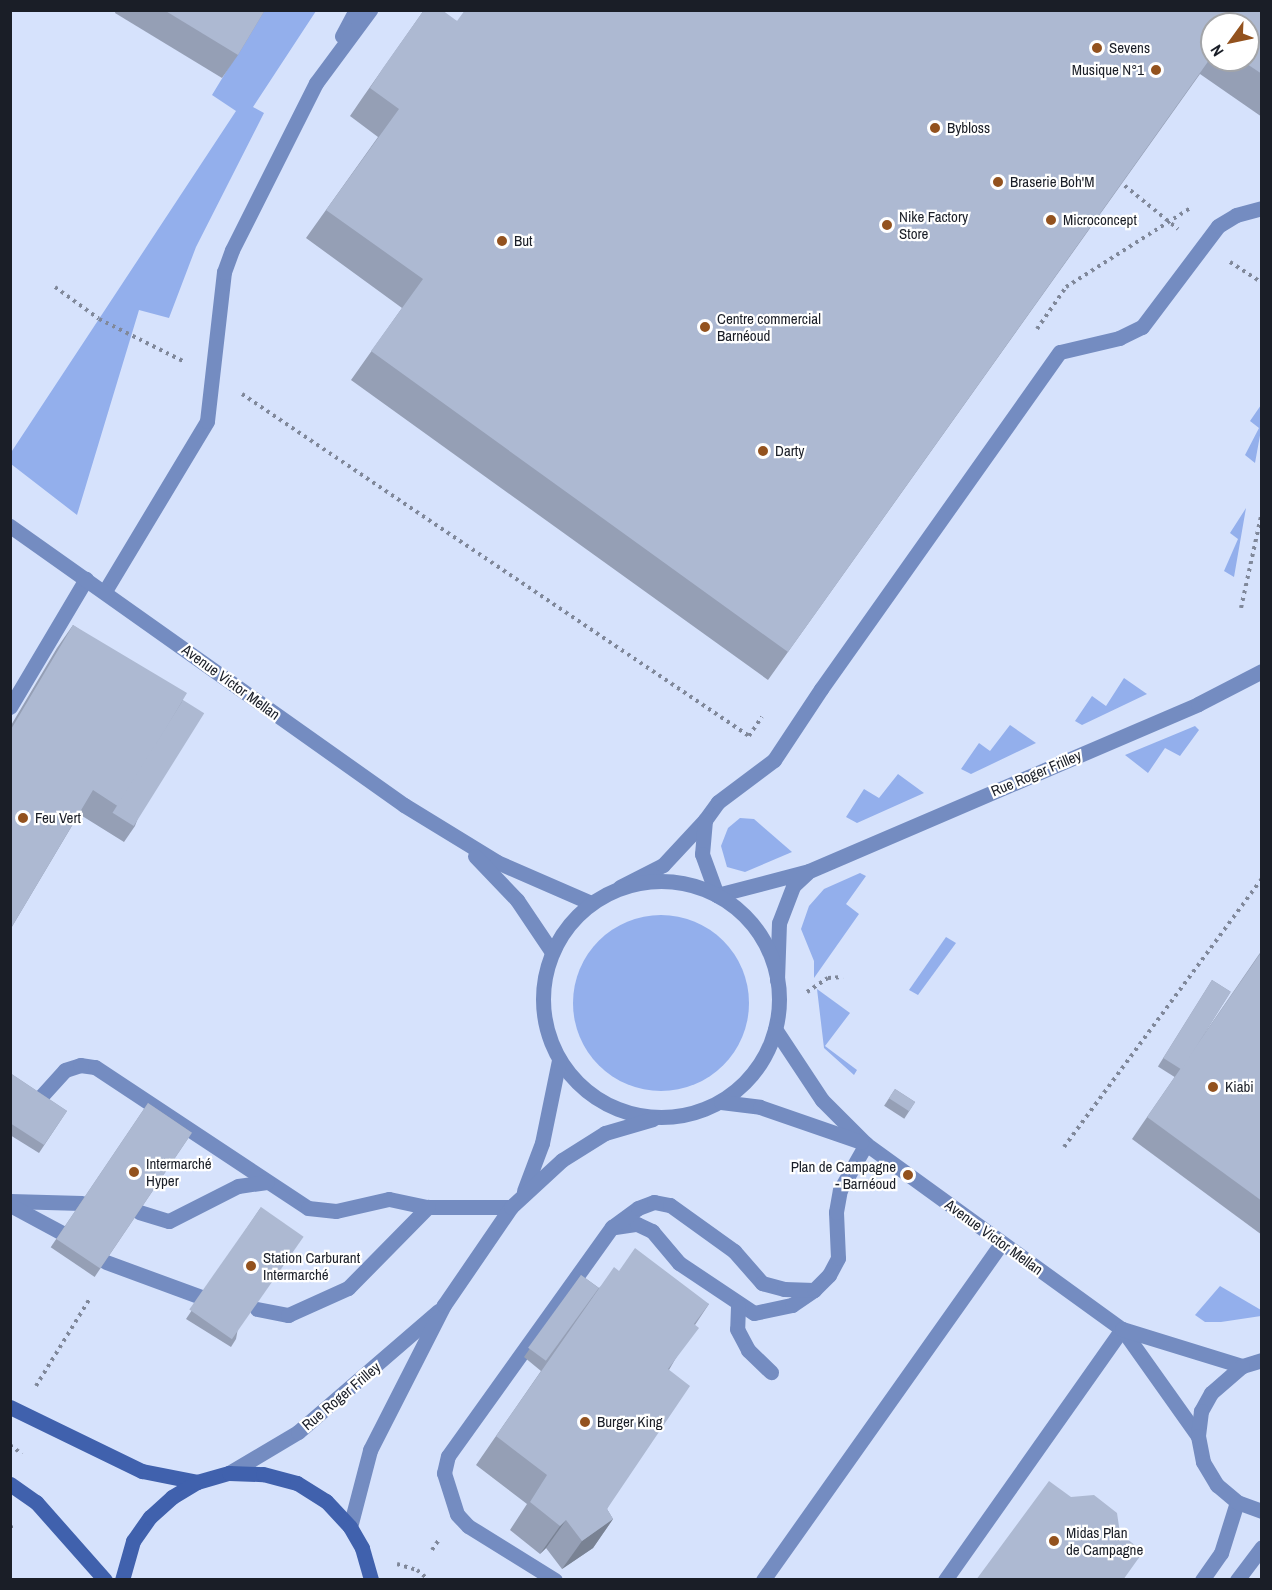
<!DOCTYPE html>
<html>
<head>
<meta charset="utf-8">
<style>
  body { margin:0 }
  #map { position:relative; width:1272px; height:1590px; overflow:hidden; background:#d6e2fc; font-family:"Archivo Narrow",sans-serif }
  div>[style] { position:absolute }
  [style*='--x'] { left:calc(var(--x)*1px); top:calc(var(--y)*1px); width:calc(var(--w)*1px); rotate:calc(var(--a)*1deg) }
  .green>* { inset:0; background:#93afec }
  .round { border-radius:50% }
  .path>* { height:4px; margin-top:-2px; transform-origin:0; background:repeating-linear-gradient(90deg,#80889a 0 3px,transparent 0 7.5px) }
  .service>* { height:15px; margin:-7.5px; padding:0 7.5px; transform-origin:7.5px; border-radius:7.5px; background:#748cc1 }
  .minor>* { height:15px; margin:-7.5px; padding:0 7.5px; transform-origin:7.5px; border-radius:7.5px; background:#748cc1 }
  .minor>.ring { margin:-7.5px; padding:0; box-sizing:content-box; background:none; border:15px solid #748cc1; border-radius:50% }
  .secondary>* { height:15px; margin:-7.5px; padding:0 7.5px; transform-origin:7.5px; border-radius:7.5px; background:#4061ad }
  .wall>* { inset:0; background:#959fb5; transform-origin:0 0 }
  .shaded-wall>* { inset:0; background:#798293 }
  .building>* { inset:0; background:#adb9d2; transform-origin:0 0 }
  .dots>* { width:16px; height:16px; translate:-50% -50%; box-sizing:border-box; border:3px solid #fff; border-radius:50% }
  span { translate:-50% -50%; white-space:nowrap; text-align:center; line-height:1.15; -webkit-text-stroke:4.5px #fff; paint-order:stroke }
  .poi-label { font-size:15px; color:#1a1e27 }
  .left { translate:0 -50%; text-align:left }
  .right { translate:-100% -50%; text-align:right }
  .street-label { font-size:15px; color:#1a1e27 }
  .frame { position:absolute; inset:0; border:12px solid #1a1e27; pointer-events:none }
  .north { position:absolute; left:1200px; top:12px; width:60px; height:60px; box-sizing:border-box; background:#fff; border:2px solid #a3a5a9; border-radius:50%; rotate:237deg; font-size:16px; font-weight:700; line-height:24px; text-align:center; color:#1a1e27 }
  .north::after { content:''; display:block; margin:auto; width:21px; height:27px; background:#93521e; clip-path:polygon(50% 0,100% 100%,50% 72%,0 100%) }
</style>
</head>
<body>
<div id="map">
  <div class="green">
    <i style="clip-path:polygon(263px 11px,316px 11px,253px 107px,264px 113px,196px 247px,169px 318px,139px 310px,77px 515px,11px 464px,10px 454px,236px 111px,212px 95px)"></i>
    <i style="clip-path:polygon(1261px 405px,1261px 430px,1255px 463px,1245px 455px,1259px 428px,1250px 421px)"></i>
    <i style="clip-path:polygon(1246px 508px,1234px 577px,1224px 571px,1238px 539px,1230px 533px)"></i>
    <i style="clip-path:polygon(1124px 678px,1147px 694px,1082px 725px,1075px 721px,1092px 696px,1106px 706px)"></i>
    <i style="clip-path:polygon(1010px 725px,1036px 743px,971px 774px,961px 769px,979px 743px,990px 751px)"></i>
    <i style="clip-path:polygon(1195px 726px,1199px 730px,1180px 756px,1165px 748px,1148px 773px,1125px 755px)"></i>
    <i style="clip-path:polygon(898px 774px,924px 793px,857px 823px,846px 817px,864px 789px,879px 798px)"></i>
    <i style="clip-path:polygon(740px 818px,754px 819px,792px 852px,745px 872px,727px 867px,721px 846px,728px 828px)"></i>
    <i style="clip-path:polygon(860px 873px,866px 876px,846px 904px,859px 914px,814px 978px,814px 961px,801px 929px,809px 906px,824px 889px)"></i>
    <i class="round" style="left:573px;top:915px;width:176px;height:176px"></i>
    <i style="clip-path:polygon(946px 937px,956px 943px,918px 995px,909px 990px)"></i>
    <i style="clip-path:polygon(817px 989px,850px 1013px,825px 1046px,857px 1070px,854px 1075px,824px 1048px)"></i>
    <i style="clip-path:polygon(1220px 1286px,1261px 1310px,1261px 1316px,1221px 1322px,1205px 1322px,1195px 1315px)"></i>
  </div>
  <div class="path">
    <i style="--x:1119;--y:181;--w:76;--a:39.1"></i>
    <i style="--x:1230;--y:262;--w:38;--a:33"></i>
    <i style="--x:55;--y:287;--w:54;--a:36"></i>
    <i style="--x:99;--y:319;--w:94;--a:26.6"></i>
    <i style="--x:1037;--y:329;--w:51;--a:-55.4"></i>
    <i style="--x:1066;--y:287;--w:149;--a:-32.4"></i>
    <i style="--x:242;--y:394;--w:612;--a:34"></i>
    <i style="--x:749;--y:736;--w:23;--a:-56"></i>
    <i style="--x:1241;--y:608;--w:98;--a:-77.7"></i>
    <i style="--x:807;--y:992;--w:25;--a:-34"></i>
    <i style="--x:828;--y:978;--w:15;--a:-4"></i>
    <i style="--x:1064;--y:1147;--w:334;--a:-53.6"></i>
    <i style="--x:36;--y:1386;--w:101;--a:-58.4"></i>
    <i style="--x:10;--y:1445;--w:15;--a:37"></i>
    <i style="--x:10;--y:1526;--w:5;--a:37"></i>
    <i style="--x:432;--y:1550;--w:14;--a:-56"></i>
    <i style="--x:397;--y:1564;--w:21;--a:17"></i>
    <i style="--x:417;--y:1570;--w:16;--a:40"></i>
  </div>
  <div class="service">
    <i style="--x:342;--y:36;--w:30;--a:-62"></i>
    <i style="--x:105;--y:591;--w:198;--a:-59"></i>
    <i style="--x:207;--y:421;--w:150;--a:-83.5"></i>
    <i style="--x:224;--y:272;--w:23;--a:-70"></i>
    <i style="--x:232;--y:250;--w:187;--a:-63.3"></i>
    <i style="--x:316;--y:83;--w:91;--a:-53.5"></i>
    <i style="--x:10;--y:707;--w:149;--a:-59.3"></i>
    <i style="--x:705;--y:820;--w:22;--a:-54"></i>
    <i style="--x:718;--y:802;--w:70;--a:-36.9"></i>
    <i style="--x:774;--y:760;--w:85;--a:-56.5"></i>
    <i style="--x:821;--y:689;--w:413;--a:-54.7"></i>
    <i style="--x:1060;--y:352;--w:61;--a:-13.3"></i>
    <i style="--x:1119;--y:338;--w:25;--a:-26"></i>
    <i style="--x:1142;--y:327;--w:126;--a:-53"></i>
    <i style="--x:1218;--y:226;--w:21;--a:-31"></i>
    <i style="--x:1236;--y:215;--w:27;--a:-15"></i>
    <i style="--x:620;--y:887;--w:48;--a:-27.1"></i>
    <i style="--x:663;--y:865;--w:62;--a:-47"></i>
    <i style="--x:705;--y:820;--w:34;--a:95"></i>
    <i style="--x:702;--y:854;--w:44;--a:69.9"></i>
    <i style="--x:717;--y:895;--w:95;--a:-14.6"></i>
    <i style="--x:809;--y:871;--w:423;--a:-23.2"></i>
    <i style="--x:1198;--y:704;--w:72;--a:-27.3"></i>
    <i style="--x:777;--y:980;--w:57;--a:-88"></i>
    <i style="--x:779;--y:923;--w:40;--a:-69"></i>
    <i style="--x:793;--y:886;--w:19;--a:-43"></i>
    <i style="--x:36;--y:1102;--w:43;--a:-47.8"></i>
    <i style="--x:65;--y:1070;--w:16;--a:-18"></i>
    <i style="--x:80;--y:1065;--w:15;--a:8"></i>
    <i style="--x:95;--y:1067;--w:255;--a:33.5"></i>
    <i style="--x:308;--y:1208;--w:28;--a:6"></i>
    <i style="--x:336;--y:1211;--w:54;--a:-12.8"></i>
    <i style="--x:389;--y:1199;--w:40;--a:12"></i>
    <i style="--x:428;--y:1207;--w:83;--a:0"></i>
    <i style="--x:10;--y:1201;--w:72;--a:1.6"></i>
    <i style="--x:10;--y:1205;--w:59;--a:28.3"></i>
    <i style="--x:139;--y:1212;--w:31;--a:17"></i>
    <i style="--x:169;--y:1221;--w:77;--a:-26.9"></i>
    <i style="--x:238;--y:1186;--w:29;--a:-8"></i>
    <i style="--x:615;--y:1227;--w:22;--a:-8"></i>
    <i style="--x:637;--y:1224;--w:17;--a:25"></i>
    <i style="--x:652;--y:1231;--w:42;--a:49.8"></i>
    <i style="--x:679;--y:1263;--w:90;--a:33.7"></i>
    <i style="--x:754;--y:1313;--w:39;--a:-12"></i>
    <i style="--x:792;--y:1305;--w:27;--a:-34"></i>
    <i style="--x:106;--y:1262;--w:101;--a:20.2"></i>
    <i style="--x:738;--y:1306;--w:23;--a:92"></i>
    <i style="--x:737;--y:1329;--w:24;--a:62"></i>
    <i style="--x:748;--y:1350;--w:32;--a:44"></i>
    <i style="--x:257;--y:1309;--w:32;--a:11"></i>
    <i style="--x:288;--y:1315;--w:66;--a:-24.2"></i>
    <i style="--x:348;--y:1288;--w:114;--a:-45.4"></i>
    <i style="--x:555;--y:1580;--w:102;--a:-148.2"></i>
    <i style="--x:468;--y:1526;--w:16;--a:-133"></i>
    <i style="--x:457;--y:1514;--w:43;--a:-107.6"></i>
    <i style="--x:444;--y:1473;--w:17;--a:-77"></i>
    <i style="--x:448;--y:1456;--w:282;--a:-54.4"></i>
    <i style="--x:612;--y:1227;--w:32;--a:-36"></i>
    <i style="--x:638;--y:1208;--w:17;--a:-21"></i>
    <i style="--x:654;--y:1202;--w:16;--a:11"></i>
    <i style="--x:670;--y:1205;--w:79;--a:35.7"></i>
    <i style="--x:734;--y:1251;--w:43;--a:48.8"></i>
    <i style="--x:762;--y:1283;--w:23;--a:15"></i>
    <i style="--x:784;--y:1289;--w:30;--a:2"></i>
    <i style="--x:814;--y:1290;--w:21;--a:-45"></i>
    <i style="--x:829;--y:1275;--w:19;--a:-62"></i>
    <i style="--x:838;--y:1258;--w:46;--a:-92.5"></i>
    <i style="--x:836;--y:1212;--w:22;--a:-80"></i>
    <i style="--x:840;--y:1190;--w:53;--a:-60.5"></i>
    <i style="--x:763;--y:1580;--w:413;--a:-54.7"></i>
    <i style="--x:945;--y:1580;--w:307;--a:-54.8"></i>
    <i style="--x:1202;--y:1580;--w:33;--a:-55"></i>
    <i style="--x:1221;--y:1553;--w:53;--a:-72.6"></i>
  </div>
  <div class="minor">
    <i style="--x:10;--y:526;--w:483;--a:35.3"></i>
    <i style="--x:404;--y:805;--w:109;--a:31.5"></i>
    <i style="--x:497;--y:862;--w:103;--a:23.6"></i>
    <i style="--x:475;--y:856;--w:61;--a:46.3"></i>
    <i style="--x:517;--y:900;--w:63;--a:56.1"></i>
    <i class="ring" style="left:543px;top:881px;width:221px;height:221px"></i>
    <i style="--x:775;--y:1029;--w:85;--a:56.5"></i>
    <i style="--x:822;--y:1100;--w:62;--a:45"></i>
    <i style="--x:866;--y:1144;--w:316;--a:35.9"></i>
    <i style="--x:1122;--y:1329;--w:131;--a:54.6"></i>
    <i style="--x:721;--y:1102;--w:39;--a:7"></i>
    <i style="--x:760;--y:1107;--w:107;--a:19.1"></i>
    <i style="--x:524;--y:1191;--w:51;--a:-69.4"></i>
    <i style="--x:542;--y:1143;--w:85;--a:-78.4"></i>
    <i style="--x:1122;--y:1329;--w:126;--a:17.1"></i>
    <i style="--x:1262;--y:1360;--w:21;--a:163"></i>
    <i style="--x:1242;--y:1366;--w:41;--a:138.9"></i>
    <i style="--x:1211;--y:1393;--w:21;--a:119"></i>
    <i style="--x:1201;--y:1411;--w:25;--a:97"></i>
    <i style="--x:1198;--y:1436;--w:26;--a:79"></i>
    <i style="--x:1203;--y:1462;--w:27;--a:59"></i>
    <i style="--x:1217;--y:1485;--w:26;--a:40"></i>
    <i style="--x:1237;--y:1502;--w:27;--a:20"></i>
    <i style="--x:229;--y:1473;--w:80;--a:-30.7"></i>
    <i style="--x:298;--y:1432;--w:185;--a:-40.8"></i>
    <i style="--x:350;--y:1527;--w:80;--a:-75.4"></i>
    <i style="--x:370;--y:1450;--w:163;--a:-63"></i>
    <i style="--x:444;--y:1305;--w:119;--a:-55.6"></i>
    <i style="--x:511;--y:1207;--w:69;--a:-42.7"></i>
    <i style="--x:562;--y:1160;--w:51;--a:-32.1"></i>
    <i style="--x:605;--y:1133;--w:50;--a:-16.3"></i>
    <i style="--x:1237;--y:1580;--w:41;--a:-52.9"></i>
  </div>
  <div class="secondary">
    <i style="--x:10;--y:1407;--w:147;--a:25.9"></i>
    <i style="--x:142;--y:1471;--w:56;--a:11.3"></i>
    <i style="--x:10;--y:1484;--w:32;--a:35"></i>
    <i style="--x:36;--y:1502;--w:104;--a:48.5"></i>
    <i style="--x:122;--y:1580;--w:41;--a:-74.2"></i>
    <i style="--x:133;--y:1541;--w:29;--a:-55"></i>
    <i style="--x:150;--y:1517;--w:30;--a:-42"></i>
    <i style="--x:172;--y:1497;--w:29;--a:-31"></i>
    <i style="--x:197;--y:1482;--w:33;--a:-16"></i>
    <i style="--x:229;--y:1473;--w:34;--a:2"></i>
    <i style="--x:263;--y:1474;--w:35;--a:15"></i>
    <i style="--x:297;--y:1483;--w:34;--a:32"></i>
    <i style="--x:326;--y:1501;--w:35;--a:47"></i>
    <i style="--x:350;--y:1527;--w:24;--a:60"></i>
    <i style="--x:362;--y:1548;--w:33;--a:74"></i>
  </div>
  <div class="wall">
    <i style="clip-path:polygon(116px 10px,265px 10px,238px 55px,222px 78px,115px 13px)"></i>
    <i style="clip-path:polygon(evenodd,424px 10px,457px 21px,1262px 10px,1262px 117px,1200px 74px,768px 680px,351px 380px,402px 308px,306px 238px,378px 137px,350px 116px,363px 97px,424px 10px,1212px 24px,1248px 60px,1212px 60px,1212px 24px)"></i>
    <i style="clip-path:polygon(73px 625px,183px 700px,135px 826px,124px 842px,79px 814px,10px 930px,10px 727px,57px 648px)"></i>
    <i style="clip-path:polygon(1262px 950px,1262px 1235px,1132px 1139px)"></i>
    <i style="left:1212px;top:980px;width:22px;height:102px;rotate:32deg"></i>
    <i style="clip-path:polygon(10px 1073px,67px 1111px,39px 1153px,10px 1135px)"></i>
    <i style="left:895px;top:1089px;width:24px;height:20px;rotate:33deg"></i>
    <i style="left:148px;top:1103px;width:53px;height:174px;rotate:34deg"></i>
    <i style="clip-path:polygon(261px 1207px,236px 1339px,231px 1347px,186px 1319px)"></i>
    <i style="clip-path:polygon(619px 1271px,709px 1304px,695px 1325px,669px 1370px,607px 1509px,613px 1519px,593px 1548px,562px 1569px,546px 1548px,540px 1554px,510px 1530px,527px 1504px,476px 1465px,541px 1371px,524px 1357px,581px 1275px,599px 1288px)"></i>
  </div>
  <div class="shaded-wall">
    <i style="clip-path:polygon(613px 1519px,593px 1548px,562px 1569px,582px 1541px)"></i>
    <i style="clip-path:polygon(566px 1520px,546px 1548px,540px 1554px,560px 1526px)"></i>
  </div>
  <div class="building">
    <i style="clip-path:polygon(164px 10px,265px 10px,238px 55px)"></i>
    <i style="clip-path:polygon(424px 10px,442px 10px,457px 21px,465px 10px,1262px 10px,1262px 74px,1241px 60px,1248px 60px,1248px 24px,1212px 24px,1212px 56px,788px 652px,371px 351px,423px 279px,326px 210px,399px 109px,370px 88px,383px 68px)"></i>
    <i style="clip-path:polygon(73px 625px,187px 693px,119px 807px,93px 790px,10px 930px,10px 731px)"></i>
    <i style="left:183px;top:700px;width:25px;height:133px;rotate:32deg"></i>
    <i style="clip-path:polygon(1262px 951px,1262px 1201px,1147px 1117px)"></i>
    <i style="left:1212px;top:980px;width:22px;height:92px;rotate:32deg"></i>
    <i style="clip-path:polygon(10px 1073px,67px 1111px,44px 1145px,10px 1123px)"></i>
    <i style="left:895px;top:1089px;width:24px;height:11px;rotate:33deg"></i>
    <i style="left:148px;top:1103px;width:53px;height:164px;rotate:34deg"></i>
    <i style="left:261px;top:1207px;width:52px;height:125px;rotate:35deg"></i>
    <i style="clip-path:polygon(635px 1248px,709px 1304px,694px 1324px,699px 1328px,668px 1369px,690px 1386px,607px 1509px,613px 1519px,582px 1541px,566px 1520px,560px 1526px,530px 1502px,547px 1475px,496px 1436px,614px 1267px,619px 1271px)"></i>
    <i style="left:581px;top:1275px;width:22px;height:90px;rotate:36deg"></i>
    <i style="clip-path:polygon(1049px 1481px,1071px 1497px,1094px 1495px,1117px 1513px,1120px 1533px,1143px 1552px,1123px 1580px,976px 1580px)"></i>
  </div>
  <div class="dots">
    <i style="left:1097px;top:48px;background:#93521e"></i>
    <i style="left:1156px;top:70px;background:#93521e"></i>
    <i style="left:935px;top:128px;background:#93521e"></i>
    <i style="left:998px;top:182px;background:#93521e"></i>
    <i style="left:1051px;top:220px;background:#93521e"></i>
    <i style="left:887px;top:225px;background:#93521e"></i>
    <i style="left:502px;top:241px;background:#93521e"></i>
    <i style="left:705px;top:327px;background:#93521e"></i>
    <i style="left:763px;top:451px;background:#93521e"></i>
    <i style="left:23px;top:818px;background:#93521e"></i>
    <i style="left:1213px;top:1087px;background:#93521e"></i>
    <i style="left:134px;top:1172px;background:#93521e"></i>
    <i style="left:908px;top:1175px;background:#93521e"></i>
    <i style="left:251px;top:1266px;background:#93521e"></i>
    <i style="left:585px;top:1422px;background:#93521e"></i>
    <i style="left:1054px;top:1541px;background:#93521e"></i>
  </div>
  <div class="poi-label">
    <span class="left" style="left:1109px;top:48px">Sevens</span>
    <span class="right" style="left:1144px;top:70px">Musique N°1</span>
    <span class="left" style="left:947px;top:128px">Bybloss</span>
    <span class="left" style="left:1010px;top:182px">Braserie Boh'M</span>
    <span class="left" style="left:899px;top:225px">Nike Factory<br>Store</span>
    <span class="left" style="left:1063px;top:220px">Microconcept</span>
    <span class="left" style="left:514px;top:241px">But</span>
    <span class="left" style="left:717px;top:327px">Centre commercial<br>Barnéoud</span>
    <span class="left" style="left:775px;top:451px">Darty</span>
    <span class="left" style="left:35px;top:818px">Feu Vert</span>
    <span class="left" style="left:1225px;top:1087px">Kiabi</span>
    <span class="left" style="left:146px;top:1172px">Intermarché<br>Hyper</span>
    <span class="right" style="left:896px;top:1175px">Plan de Campagne<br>- Barnéoud</span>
    <span class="left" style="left:263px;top:1266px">Station Carburant<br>Intermarché</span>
    <span class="left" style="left:597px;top:1422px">Burger King</span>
    <span class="left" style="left:1066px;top:1541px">Midas Plan<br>de Campagne</span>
  </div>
  <div class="street-label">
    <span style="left:231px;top:682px;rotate:36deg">Avenue Victor Mellan</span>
    <span style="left:1036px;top:773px;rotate:-23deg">Rue Roger Frilley</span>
    <span style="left:994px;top:1237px;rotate:36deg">Avenue Victor Mellan</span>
    <span style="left:341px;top:1396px;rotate:-40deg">Rue Roger Frilley</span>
  </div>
  <div class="frame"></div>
  <div class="north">N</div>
</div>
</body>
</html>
